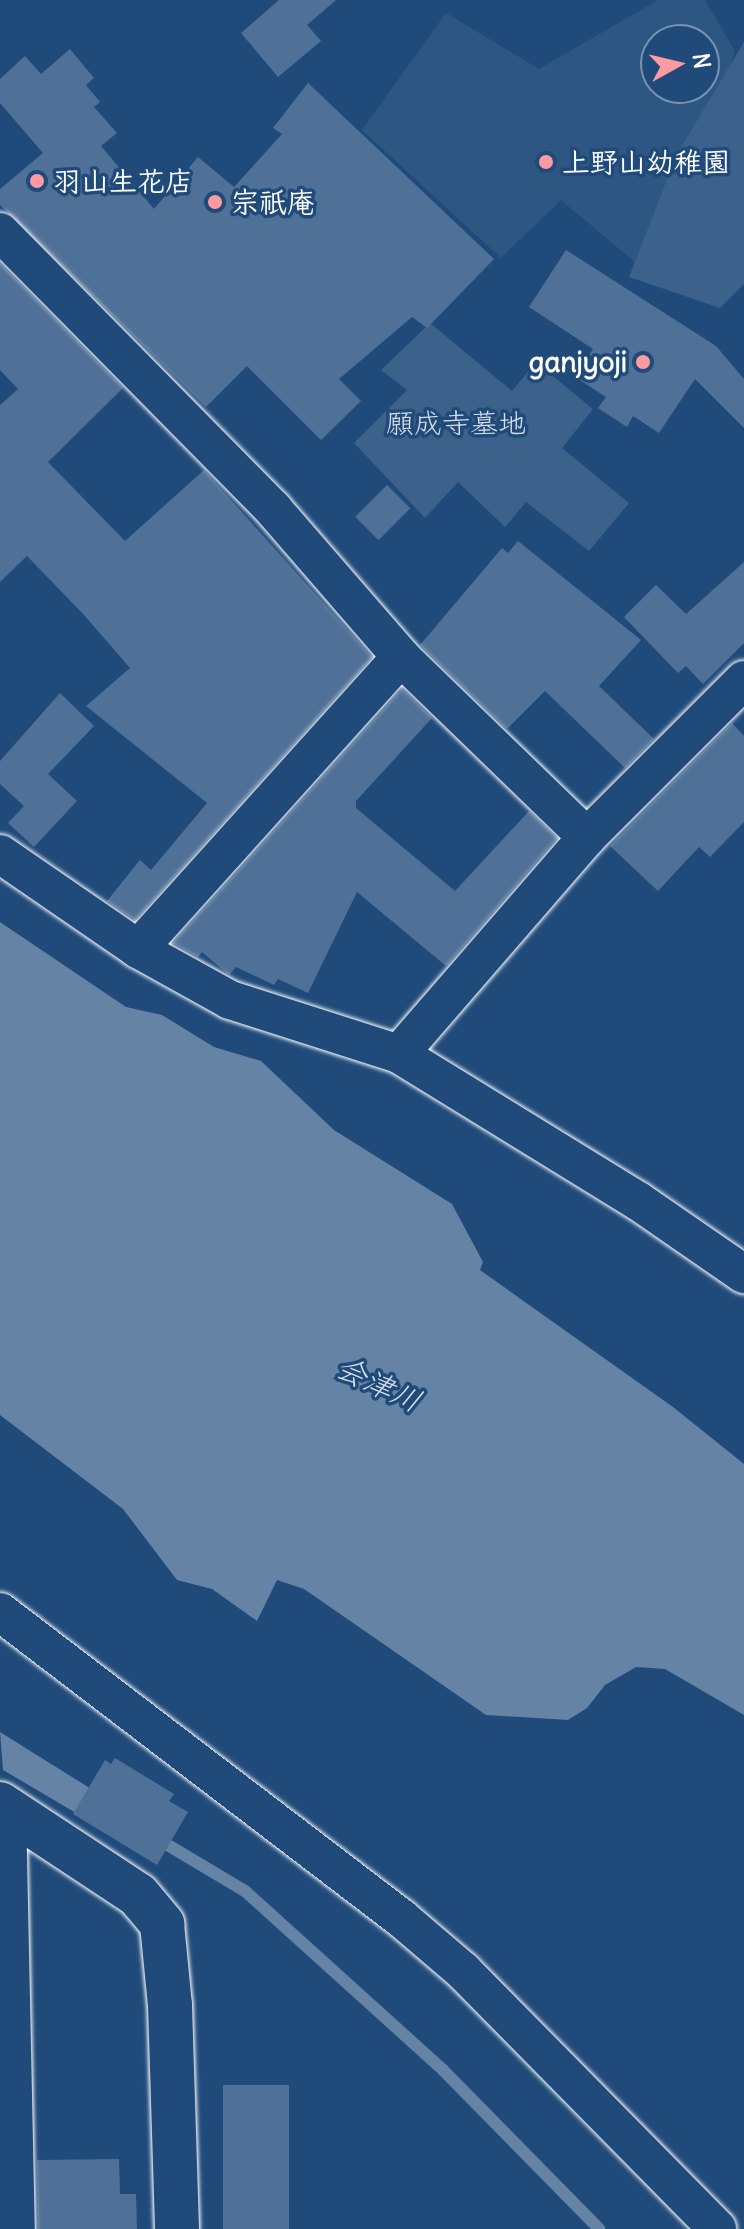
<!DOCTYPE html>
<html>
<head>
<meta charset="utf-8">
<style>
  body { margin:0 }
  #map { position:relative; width:744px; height:2229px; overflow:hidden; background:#1f4a7a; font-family:Delius,"Klee One",sans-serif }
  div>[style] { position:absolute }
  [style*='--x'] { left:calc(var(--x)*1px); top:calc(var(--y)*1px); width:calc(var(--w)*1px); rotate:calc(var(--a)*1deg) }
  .built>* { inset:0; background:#2e5683 }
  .green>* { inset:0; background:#3c618b }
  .water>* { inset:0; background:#6583a4 }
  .stream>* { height:12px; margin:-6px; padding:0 6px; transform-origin:6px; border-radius:6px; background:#6583a4 }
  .building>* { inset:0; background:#507197; transform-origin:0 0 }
  .roads { filter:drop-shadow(0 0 2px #fff) drop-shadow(0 0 2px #fff) }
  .street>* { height:38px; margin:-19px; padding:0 19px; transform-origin:19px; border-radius:19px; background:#1f4a7a }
  .secondary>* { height:44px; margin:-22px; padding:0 22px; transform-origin:22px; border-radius:22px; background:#1f4a7a }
  .dots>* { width:22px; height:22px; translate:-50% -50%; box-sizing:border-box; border:4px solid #1f4a7a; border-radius:50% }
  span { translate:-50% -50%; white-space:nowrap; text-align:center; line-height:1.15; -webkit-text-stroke:7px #1f4a7a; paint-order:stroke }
  .poi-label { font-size:28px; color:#fff; font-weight:700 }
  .left { translate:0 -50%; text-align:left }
  .right { translate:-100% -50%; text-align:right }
  .park-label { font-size:28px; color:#d8dfe8 }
  .water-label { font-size:30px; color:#d8e0e8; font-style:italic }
  .north { position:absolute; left:640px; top:24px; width:80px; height:80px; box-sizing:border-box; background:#1f4a7a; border:2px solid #7992af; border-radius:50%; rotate:82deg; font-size:22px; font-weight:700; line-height:32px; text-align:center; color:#fff }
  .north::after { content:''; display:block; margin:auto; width:28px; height:36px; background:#ff9aa2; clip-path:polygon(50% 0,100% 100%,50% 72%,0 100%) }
</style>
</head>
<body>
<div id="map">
  <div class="built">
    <i style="clip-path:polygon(evenodd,658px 0,705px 0,735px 51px,655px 279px,561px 200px,501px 258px,362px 130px,446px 13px,539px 69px,658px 0,656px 40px,704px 40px,704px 88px,656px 88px,656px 40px)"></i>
  </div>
  <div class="green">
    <i style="clip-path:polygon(744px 42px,744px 284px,720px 308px,629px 277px,677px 154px)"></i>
    <i style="clip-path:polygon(430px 323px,512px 391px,536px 362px,593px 409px,562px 448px,629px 503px,589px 551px,526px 502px,505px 527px,458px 482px,425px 518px,354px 443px,407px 390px,381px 370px)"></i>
  </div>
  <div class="water">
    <i style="clip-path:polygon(0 922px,126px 1007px,162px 1015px,214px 1047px,261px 1061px,334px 1130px,452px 1204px,483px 1262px,480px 1270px,673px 1407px,744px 1464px,744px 1715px,665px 1669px,636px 1667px,605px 1685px,587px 1708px,568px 1720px,486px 1715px,304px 1589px,277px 1580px,257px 1621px,212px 1589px,177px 1580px,123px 1509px,0 1415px)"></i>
    <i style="clip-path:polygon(0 1732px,96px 1792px,76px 1813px,3px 1770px)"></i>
  </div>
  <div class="stream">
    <i style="--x:156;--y:1838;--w:104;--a:30.8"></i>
    <i style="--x:245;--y:1891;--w:267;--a:42.1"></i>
    <i style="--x:443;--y:2070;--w:223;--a:45.5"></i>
  </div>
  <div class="building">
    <i style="clip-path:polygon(279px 0,336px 0,307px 25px,321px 41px,278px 77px,241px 33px)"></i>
    <i style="clip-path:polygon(70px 49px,94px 78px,86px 85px,100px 102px,94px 107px,117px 133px,101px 146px,154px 209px,198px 157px,234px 187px,282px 134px,273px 128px,308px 83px,494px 259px,427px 328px,412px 317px,339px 379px,361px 401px,321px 440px,247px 366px,206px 407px,0 205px,0 189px,43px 153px,0 103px,0 79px,25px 56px,41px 74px)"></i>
    <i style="clip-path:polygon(566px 250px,716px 346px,744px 379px,744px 428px,695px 379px,659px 433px,633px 416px,627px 427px,598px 408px,606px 397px,575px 377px,593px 349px,529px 307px)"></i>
    <i style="clip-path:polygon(0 263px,123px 388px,48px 462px,125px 541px,204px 470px,372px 657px,135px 920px,107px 901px,140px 860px,151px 870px,207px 803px,86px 706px,130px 668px,84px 615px,27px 556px,0 582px,0 405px,18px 389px,0 370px)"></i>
    <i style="left:387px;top:485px;width:33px;height:45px;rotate:45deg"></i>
    <i style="clip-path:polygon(518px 541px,641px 640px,599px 686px,654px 739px,625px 768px,545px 691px,507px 729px,420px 645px,502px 548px,508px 553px)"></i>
    <i style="clip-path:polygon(744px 562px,744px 643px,703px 684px,686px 666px,678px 673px,624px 617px,656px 585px,686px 614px)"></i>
    <i style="clip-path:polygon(402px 689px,432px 718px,356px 801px,356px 808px,455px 891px,529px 811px,557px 838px,446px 966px,357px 892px,308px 993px,278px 979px,274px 985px,236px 967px,229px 975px,202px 952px,198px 957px,173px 943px)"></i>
    <i style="clip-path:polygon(60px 693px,94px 726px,48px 774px,77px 801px,34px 847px,8px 823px,24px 806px,0 784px,0 761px)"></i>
    <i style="clip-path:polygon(732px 723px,744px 736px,744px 822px,710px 857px,699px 847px,658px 891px,610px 846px)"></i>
    <i style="clip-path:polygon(115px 1758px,174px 1794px,169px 1801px,188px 1812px,157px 1865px,73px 1814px,105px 1760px,111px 1764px)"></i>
    <i style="left:223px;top:2085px;width:66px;height:144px"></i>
    <i style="clip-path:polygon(119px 2159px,120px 2194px,136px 2194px,137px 2229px,38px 2229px,37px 2160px)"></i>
  </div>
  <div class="roads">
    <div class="street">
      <i style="--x:0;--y:232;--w:389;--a:45.4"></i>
      <i style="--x:273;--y:509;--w:196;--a:49.1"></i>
      <i style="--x:401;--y:657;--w:259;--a:44.1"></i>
      <i style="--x:0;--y:854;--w:168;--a:34.5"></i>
      <i style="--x:138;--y:949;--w:105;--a:29"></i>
      <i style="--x:230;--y:1000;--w:177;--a:17.7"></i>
      <i style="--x:399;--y:1054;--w:281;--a:31.6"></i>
      <i style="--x:638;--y:1201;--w:129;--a:34.6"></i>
      <i style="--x:138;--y:949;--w:393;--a:-48"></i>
      <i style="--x:399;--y:1054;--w:287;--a:-49.1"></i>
      <i style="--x:587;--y:837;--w:222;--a:-45"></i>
      <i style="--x:0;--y:1612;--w:504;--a:37.35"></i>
      <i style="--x:401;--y:1918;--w:82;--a:40.5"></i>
      <i style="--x:463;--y:1971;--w:362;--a:45.4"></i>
      <i style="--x:7;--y:1808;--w:421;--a:88.8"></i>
    </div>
    <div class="secondary">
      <i style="--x:0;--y:1804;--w:165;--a:33.4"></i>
      <i style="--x:138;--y:1895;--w:38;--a:50"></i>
      <i style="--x:162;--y:1924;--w:81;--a:84.4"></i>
      <i style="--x:170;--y:2005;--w:224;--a:88.2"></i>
    </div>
  </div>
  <div class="dots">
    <i style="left:546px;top:162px;background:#ff9aa2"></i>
    <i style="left:37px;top:181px;background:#ff9aa2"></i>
    <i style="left:215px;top:202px;background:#ff9aa2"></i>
    <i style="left:643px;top:362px;background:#ff9aa2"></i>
  </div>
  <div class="poi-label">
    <span class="left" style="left:562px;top:162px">上野山幼稚園</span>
    <span class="left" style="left:53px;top:181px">羽山生花店</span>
    <span class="left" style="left:231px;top:202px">宗祇庵</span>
    <span class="right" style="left:627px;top:362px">ganjyoji</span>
  </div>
  <div class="park-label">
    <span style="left:456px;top:423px">願成寺墓地</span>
  </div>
  <div class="water-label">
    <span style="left:379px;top:1384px;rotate:25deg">会津川</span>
  </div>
  <div class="north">N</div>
</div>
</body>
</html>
